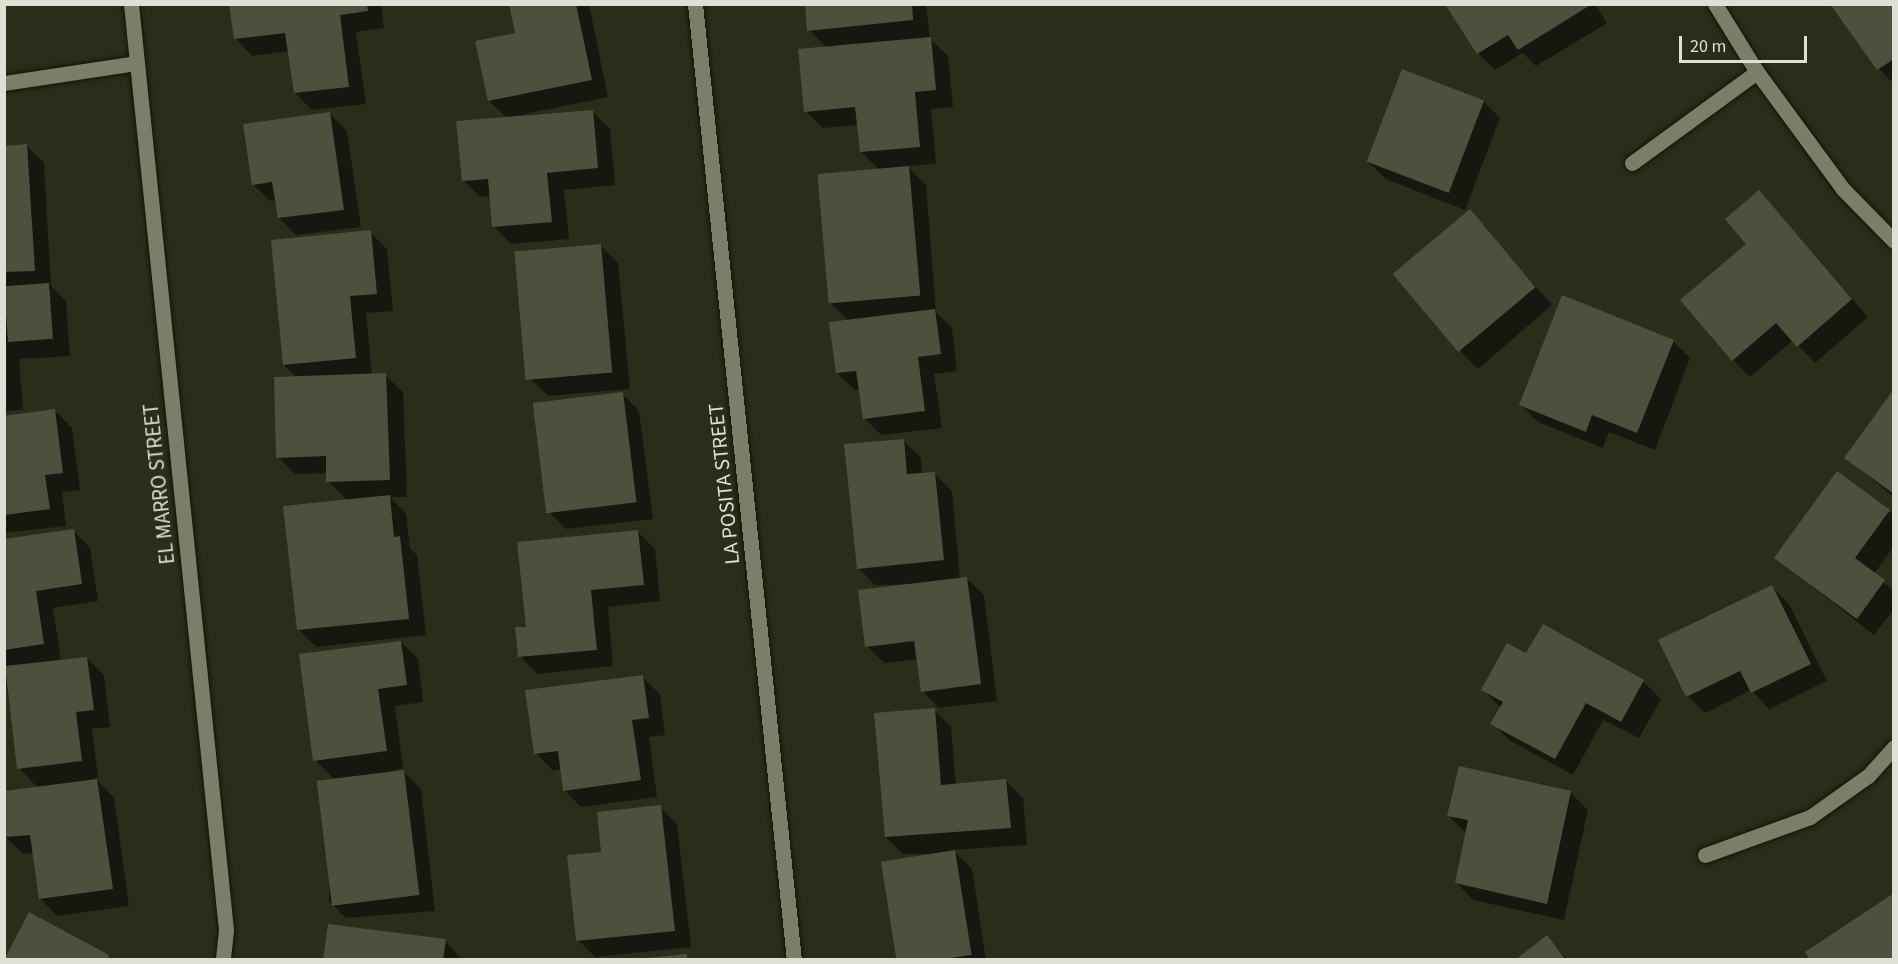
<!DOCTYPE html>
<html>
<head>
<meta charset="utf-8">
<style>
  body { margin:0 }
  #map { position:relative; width:1898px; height:964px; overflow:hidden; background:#292e1b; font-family:"Source Sans 3",sans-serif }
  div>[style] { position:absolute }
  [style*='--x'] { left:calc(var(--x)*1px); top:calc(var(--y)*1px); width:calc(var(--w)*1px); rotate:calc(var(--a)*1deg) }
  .shadow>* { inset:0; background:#0007 }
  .building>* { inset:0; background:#4b513c; transform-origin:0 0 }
  .roads { filter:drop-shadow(0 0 2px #121605) drop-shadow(0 0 2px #121605) }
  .street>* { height:15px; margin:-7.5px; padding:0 7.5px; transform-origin:7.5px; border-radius:7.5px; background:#797f69 }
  span { translate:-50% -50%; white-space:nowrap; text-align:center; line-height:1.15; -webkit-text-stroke:4.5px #292e1b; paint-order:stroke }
  .street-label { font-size:21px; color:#dde1d5 }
  .frame { position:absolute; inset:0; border:6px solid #dde1d5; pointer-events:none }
  .scale { position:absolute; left:1679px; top:36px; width:128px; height:27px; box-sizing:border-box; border:3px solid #dde1d5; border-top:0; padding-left:8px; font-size:18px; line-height:21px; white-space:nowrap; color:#dde1d5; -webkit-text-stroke:4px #292e1b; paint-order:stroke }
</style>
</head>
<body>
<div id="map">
  <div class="shadow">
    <i style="clip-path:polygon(230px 4px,381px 4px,384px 28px,356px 32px,366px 104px,312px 110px,295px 93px,289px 51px,252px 56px,235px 38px)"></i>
    <i style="clip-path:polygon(511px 4px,589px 4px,608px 97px,520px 115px,592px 111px,610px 129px,615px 185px,564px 190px,569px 239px,511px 244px,494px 226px,491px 196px,480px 197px,463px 180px,507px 118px,489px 101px,517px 34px)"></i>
    <i style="clip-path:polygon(806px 4px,926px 4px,930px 39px,948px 56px,953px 107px,931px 109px,936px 164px,907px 166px,926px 185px,936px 312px,952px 328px,957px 371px,934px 374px,942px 428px,881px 435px,864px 418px,860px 389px,855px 390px,837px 373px,849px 321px,829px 302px,880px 170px,861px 152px,858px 125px,823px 128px,805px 111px,827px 48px,809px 30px)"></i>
    <i style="clip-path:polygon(1447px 4px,1595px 4px,1607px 23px,1536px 66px,1523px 53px,1495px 70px,1478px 53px)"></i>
    <i style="clip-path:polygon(1832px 4px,1894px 4px,1894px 84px,1879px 69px)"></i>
    <i style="clip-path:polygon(1483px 101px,1500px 118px,1465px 210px,1386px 179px,1368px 162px)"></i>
    <i style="clip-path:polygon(330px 114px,347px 131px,361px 227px,296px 235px,279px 218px,276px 200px,270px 201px,253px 184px)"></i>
    <i style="clip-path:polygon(27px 146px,44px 163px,51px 286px,66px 301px,70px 356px,19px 359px,23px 410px,4px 411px,4px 147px)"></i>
    <i style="clip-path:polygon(1776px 210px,1868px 317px,1815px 363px,1793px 340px,1750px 377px,1733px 360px,1748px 244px)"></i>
    <i style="clip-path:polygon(1470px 211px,1552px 305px,1478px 369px,1461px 352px)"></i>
    <i style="clip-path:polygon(370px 232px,387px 249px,393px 311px,366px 313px,372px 375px,385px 375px,403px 392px,407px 497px,390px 497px,406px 514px,410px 548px,417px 555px,426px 635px,316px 647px,298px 629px,348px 501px,328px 481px,328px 473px,295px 474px,278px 457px,297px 378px,284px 365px)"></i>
    <i style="clip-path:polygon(601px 246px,618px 263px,630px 389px,548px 396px,531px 379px,516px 253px)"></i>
    <i style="clip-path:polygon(1673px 341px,1690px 358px,1655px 450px,1609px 432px,1603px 448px,1538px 422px,1521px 405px)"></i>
    <i style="clip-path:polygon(1894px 391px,1894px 497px,1846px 458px)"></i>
    <i style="clip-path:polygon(622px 394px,639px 411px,653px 519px,566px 529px,549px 512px)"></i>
    <i style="clip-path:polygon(55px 411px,72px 428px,80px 490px,62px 492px,66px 526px,4px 533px,4px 417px)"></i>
    <i style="clip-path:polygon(904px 441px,921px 458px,922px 474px,935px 474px,952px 491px,960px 579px,966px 578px,984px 595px,997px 701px,939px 708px,922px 691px,918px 659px,884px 663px,867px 646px,921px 584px,875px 585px,858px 568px)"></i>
    <i style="clip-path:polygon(1838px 473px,1894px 515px,1894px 546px,1874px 574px,1894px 591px,1894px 609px,1874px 635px,1776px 558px)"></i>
    <i style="clip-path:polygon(73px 530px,90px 548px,98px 601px,53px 608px,61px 661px,87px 658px,104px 675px,110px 727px,92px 729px,98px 778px,95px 778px,114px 798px,129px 906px,57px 916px,40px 898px,34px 853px,23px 854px,6px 837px,4px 793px,38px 788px,19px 768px,4px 668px,4px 541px)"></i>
    <i style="clip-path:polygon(638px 532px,655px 549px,660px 601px,608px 607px,613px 666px,537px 674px,520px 656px,528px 628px)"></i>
    <i style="clip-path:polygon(1772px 587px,1789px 604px,1827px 681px,1769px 709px,1751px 690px,1705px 713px,1688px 696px)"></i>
    <i style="clip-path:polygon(1543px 626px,1644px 682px,1661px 699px,1639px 738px,1603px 720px,1573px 775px,1509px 740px,1492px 723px,1501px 708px,1483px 690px,1527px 655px)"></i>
    <i style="clip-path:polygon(401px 642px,418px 659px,423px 702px,395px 706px,403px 768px,376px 775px,404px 772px,421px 789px,435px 911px,346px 918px,329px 901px,333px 778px,315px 760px)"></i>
    <i style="clip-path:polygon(642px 677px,660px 694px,665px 735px,649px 737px,657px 797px,581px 807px,564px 790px,561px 769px,553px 771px,536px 753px)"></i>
    <i style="clip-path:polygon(934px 710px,951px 727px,956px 786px,1006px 781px,1023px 798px,1027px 845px,953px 850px,972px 869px,986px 960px,897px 960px,939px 854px,903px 854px,886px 837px)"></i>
    <i style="clip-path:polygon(1571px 793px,1588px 810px,1564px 920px,1473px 900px,1456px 882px,1467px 834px,1449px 816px)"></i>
    <i style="clip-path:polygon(660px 807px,677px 824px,691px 947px,595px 957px,578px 940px,603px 853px)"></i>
    <i style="clip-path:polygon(1547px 937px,1568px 960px,1517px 960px)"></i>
    <i style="clip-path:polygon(445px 941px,462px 960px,325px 960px)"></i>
  </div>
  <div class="building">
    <i style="clip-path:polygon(229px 4px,367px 4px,368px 11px,340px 15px,349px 87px,294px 93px,285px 33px,234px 39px)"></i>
    <i style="clip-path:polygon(509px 4px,576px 4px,592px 80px,488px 101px,475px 41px,515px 33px)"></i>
    <i style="clip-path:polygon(805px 4px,912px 4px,913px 20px,807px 31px)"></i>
    <i style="clip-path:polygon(1445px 4px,1592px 4px,1518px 50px,1508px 35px,1477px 54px)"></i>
    <i style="clip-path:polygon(1830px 4px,1894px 4px,1894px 59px,1877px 70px)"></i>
    <i style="clip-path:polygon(931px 37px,936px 90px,915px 92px,920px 147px,860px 152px,855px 107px,804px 112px,798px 49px)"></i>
    <i style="left:1402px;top:69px;width:88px;height:99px;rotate:21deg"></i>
    <i style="clip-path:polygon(593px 110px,598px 168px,547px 173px,552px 222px,492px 227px,488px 179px,462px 181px,456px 121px)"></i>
    <i style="clip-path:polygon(330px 112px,344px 210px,278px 218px,272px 182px,252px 185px,243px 124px)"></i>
    <i style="clip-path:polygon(27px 144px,35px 271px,4px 272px,4px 146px)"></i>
    <i style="left:909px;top:166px;width:130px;height:92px;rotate:85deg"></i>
    <i style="clip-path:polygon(1759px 190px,1852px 299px,1797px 347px,1776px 323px,1732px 361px,1680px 300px,1746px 244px,1725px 219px)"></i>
    <i style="left:1470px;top:209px;width:102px;height:101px;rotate:50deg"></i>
    <i style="clip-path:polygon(371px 230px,377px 294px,350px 296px,356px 358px,283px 365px,271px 240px)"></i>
    <i style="left:601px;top:244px;width:129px;height:87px;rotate:85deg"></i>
    <i style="left:49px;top:283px;width:56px;height:45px;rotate:86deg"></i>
    <i style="clip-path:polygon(1562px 295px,1674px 340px,1637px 433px,1592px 415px,1586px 432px,1519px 405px)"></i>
    <i style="clip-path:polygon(935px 309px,941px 354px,918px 357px,925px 411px,863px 419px,856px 371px,836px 373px,829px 322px)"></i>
    <i style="clip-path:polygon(386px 373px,390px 480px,326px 482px,326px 456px,276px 458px,274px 377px)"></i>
    <i style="clip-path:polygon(1894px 389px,1894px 494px,1844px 458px)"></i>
    <i style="left:623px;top:392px;width:111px;height:91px;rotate:83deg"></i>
    <i style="clip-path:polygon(55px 409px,63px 473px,45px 475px,50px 509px,4px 515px,4px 416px)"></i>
    <i style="clip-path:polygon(904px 439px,907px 474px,935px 472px,944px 560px,857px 569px,844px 444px)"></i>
    <i style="clip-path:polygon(1837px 471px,1890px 510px,1855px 558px,1885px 580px,1857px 619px,1774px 558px)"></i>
    <i style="clip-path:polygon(390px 495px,394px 537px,400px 536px,409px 619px,297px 630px,283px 506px)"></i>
    <i style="clip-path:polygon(74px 529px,82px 584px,36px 591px,44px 644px,4px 650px,4px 539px)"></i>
    <i style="clip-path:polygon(638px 530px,644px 585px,591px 590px,597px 650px,518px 657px,515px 627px,526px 627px,517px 542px)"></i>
    <i style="clip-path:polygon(967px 577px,981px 684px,921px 692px,914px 641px,865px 647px,858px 590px)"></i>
    <i style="clip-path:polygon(1772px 585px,1811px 664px,1751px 693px,1740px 671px,1686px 697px,1658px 640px)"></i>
    <i style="clip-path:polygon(1543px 624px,1644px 680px,1621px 722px,1586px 703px,1555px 759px,1490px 724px,1503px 702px,1481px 690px,1507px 643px,1526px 653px)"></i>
    <i style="clip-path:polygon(401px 641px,407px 685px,378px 689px,387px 751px,313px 761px,299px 654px)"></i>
    <i style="clip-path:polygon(87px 657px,94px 710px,76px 712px,82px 761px,17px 769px,5px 666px)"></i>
    <i style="clip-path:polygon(643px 675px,649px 718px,632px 720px,641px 780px,563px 791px,558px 751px,534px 754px,525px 690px)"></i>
    <i style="clip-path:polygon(935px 708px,941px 785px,1006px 779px,1011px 828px,885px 837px,874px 713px)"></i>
    <i style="clip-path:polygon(1459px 766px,1571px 791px,1547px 904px,1455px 883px,1468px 820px,1447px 816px)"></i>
    <i style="left:404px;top:770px;width:126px;height:88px;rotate:83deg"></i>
    <i style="clip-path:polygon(97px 779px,113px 889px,39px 899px,30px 835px,5px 837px,4px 791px)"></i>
    <i style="clip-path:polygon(661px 805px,675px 931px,576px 941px,567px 855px,601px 852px,597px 812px)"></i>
    <i style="left:955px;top:850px;width:106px;height:75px;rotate:81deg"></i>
    <i style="clip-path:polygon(1894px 893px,1894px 960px,1810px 960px,1805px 952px)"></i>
    <i style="clip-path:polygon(29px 912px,109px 955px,107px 960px,4px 960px)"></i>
    <i style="clip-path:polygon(328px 924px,446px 939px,443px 960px,323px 960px)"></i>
    <i style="clip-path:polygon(1547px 935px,1566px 960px,1515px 960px)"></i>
    <i style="clip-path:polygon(687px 954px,687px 960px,648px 960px,648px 958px)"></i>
  </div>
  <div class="roads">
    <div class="street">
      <i style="--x:131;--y:4;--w:931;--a:84.14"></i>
      <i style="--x:226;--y:930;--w:30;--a:96"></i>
      <i style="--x:695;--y:4;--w:961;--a:84.09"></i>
      <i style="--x:1715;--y:4;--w:80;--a:58.3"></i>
      <i style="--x:1757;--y:72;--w:145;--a:53.7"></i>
      <i style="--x:1843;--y:189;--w:73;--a:45.6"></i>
      <i style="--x:4;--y:83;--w:134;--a:-8.6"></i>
      <i style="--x:1632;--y:163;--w:155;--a:-36.1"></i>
      <i style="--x:1705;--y:855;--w:112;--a:-19.9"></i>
      <i style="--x:1810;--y:817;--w:71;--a:-35.3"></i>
      <i style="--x:1868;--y:776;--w:39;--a:-48"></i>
    </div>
  </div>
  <div class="street-label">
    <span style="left:159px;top:484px;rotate:-96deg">EL MARRO STREET</span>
    <span style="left:724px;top:484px;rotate:-96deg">LA POSITA STREET</span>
  </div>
  <div class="frame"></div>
  <div class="scale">20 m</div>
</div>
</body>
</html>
